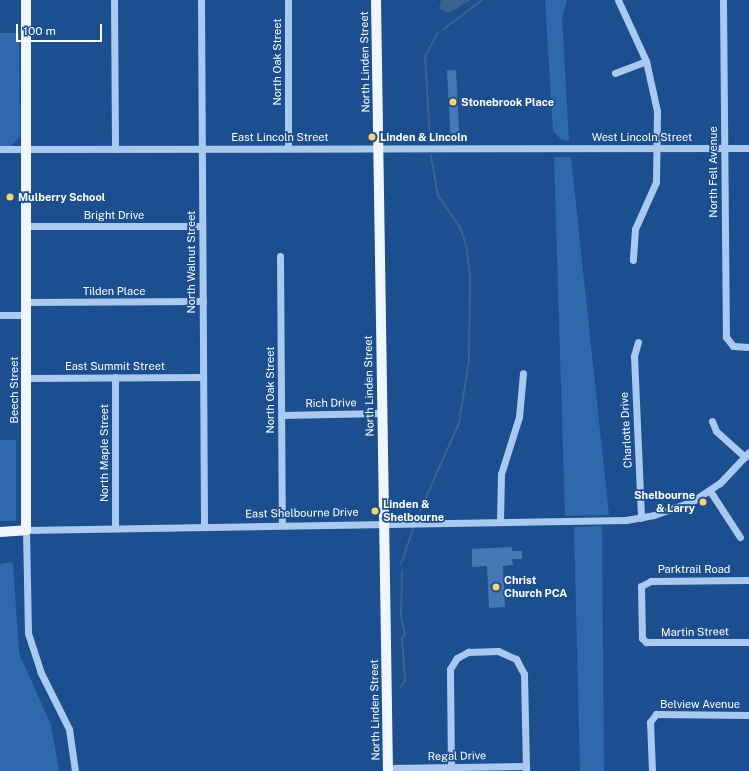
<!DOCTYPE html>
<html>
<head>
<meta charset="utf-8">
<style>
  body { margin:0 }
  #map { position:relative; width:749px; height:771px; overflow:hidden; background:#1b4f8f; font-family:"Public Sans",sans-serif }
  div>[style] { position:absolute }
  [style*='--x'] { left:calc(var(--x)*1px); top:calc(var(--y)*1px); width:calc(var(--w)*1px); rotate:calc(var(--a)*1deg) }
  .green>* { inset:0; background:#2e69ad; transform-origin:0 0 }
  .water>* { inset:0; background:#3c6290 }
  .stream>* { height:1.5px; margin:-0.75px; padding:0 0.75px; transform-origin:0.75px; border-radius:0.75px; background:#3c6290 }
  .building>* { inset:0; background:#4478b7; transform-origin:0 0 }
  .minor>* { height:7px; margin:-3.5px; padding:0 3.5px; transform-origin:3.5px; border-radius:3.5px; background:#a9c9ee }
  .major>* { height:10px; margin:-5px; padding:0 5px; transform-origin:5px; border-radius:5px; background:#f0f6ff }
  .dots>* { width:11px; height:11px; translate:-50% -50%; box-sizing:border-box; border:2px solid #1b4f8f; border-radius:50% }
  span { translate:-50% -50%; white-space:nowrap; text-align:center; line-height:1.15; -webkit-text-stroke:3.5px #1b4f8f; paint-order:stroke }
  .street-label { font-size:11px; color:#fff }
  .poi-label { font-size:11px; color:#fff; font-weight:700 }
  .left { translate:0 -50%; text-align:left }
  .right { translate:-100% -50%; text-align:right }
  .scale { position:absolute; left:16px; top:24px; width:86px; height:18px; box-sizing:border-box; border:2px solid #fff; border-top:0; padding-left:5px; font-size:12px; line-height:14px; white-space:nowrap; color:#fff; -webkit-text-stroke:3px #1b4f8f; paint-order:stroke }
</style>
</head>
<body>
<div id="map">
  <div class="green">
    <i style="clip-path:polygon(545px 0,567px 0,562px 17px,569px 141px,562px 140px,553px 131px)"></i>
    <i style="clip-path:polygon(0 33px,19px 33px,20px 137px,11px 146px,0 146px)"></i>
    <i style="clip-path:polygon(554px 157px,571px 157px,609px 515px,565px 516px)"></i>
    <i style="left:0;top:440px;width:16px;height:81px"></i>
    <i style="clip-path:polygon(602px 526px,604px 771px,580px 771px,574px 527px)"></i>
    <i style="clip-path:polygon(13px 562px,19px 653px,51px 725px,59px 771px,0 771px,0 564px)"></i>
  </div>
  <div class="water">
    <i style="clip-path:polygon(441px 0,471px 0,449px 13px,439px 8px)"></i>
  </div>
  <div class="stream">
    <i style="--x:444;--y:29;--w:48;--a:-37.3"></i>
    <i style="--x:430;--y:138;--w:81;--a:-93.5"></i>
    <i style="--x:425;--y:57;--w:27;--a:-62"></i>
    <i style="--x:420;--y:511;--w:96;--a:-66.1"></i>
    <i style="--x:459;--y:423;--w:63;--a:-80.8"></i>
    <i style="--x:469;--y:361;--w:86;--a:-89.3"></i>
    <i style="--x:470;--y:275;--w:26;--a:-97"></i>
    <i style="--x:467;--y:249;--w:21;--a:-107"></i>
    <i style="--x:461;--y:229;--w:40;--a:-124.9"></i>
    <i style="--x:438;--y:196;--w:41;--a:-99.9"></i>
    <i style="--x:401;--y:564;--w:39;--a:-71"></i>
    <i style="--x:401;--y:687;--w:7;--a:-56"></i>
    <i style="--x:405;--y:681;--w:43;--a:-94"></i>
    <i style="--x:402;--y:638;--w:4;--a:-45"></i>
    <i style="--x:405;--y:635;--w:17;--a:-103"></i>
    <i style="--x:401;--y:618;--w:47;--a:-88.8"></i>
  </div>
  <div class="building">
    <i style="left:456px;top:70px;width:63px;height:9px;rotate:87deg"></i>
    <i style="clip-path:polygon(512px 547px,512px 551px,522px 551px,522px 559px,512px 559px,513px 565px,503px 566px,505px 607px,489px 608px,487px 566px,472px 567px,472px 549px)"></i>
  </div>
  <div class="minor">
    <i style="--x:114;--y:0;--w:149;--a:89.6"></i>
    <i style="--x:201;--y:0;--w:525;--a:89.67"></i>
    <i style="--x:288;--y:0;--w:148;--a:90"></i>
    <i style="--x:618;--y:0;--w:67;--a:65.3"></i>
    <i style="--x:646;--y:61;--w:51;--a:77.6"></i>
    <i style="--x:657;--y:111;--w:71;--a:90.8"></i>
    <i style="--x:656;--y:182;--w:51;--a:114.1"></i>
    <i style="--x:635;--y:229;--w:31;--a:94"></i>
    <i style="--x:723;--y:0;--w:337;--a:89.5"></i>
    <i style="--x:726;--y:337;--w:11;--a:52"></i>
    <i style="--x:733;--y:346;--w:16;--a:4"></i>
    <i style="--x:615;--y:73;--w:33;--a:-21"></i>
    <i style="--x:0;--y:149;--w:749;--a:-0.08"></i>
    <i style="--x:26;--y:226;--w:176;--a:0"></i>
    <i style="--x:280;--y:256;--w:268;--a:89.6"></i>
    <i style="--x:26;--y:302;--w:177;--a:-0.3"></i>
    <i style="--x:0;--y:315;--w:26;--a:0"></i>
    <i style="--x:638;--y:342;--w:15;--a:106"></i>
    <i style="--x:634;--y:356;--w:162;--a:87.5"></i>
    <i style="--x:115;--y:377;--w:151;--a:90"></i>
    <i style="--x:26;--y:378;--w:177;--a:-0.3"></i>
    <i style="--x:281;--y:415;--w:100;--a:-1.1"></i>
    <i style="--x:712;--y:421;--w:11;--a:68"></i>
    <i style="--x:716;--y:431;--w:39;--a:42"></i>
    <i style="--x:710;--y:491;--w:55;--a:56.9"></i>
    <i style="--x:500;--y:521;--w:47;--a:-88.8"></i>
    <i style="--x:501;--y:474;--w:60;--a:-72.5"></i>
    <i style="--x:519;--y:417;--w:44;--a:-84.8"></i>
    <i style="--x:749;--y:580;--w:98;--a:179.4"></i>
    <i style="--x:651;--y:581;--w:11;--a:153"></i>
    <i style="--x:641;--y:586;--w:52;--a:88.9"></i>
    <i style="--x:642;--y:638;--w:6;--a:45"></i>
    <i style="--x:646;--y:642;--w:103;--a:0"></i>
    <i style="--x:388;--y:768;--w:138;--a:-0.8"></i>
    <i style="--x:451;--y:768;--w:99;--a:-90.6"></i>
    <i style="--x:450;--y:669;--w:13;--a:-58"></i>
    <i style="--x:457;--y:658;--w:13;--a:-29"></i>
    <i style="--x:468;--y:652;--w:30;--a:-2"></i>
    <i style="--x:498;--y:651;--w:20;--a:24"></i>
    <i style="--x:516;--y:659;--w:17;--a:62"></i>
    <i style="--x:524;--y:674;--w:97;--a:88.8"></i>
    <i style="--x:75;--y:771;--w:42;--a:-98.1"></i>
    <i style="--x:69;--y:729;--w:63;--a:-116.6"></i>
    <i style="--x:41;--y:673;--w:42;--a:-108"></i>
    <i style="--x:28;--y:633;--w:103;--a:-91.1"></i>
    <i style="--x:26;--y:530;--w:600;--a:-0.95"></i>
    <i style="--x:626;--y:520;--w:28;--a:-10"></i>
    <i style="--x:654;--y:515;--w:41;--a:-19.7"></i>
    <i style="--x:693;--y:501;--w:32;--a:-34"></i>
    <i style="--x:720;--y:483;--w:42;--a:-46.9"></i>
    <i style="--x:652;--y:771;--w:49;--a:-92.3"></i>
    <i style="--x:650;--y:722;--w:10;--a:-53"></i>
    <i style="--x:656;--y:714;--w:93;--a:0.6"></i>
  </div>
  <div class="major">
    <i style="--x:376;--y:0;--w:771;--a:89.11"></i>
    <i style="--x:0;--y:532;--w:26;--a:-4"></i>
    <i style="--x:26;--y:530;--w:530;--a:-90"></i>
  </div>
  <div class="dots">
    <i style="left:453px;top:102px;background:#ffd166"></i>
    <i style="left:372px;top:137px;background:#ffd166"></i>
    <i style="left:10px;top:197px;background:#ffd166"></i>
    <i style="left:703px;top:502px;background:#ffd166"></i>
    <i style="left:375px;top:511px;background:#ffd166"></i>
    <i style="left:496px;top:587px;background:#ffd166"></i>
  </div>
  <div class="street-label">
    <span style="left:277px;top:62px;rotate:-90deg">North Oak Street</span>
    <span style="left:365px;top:62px;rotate:-91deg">North Linden Street</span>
    <span style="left:280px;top:137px">East Lincoln Street</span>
    <span style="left:642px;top:137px">West Lincoln Street</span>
    <span style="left:713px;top:172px;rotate:-90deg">North Fell Avenue</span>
    <span style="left:114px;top:215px">Bright Drive</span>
    <span style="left:191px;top:262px;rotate:-90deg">North Walnut Street</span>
    <span style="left:114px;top:291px">Tilden Place</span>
    <span style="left:115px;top:366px">East Summit Street</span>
    <span style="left:369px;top:386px;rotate:-91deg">North Linden Street</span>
    <span style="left:14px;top:390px;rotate:-90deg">Beech Street</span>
    <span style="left:270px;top:390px;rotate:-90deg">North Oak Street</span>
    <span style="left:331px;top:403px;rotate:-1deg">Rich Drive</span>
    <span style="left:626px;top:430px;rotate:-93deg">Charlotte Drive</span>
    <span style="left:104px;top:453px;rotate:-90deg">North Maple Street</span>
    <span style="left:302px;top:513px;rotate:-1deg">East Shelbourne Drive</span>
    <span style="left:694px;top:569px">Parktrail Road</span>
    <span style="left:695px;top:632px;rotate:-1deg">Martin Street</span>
    <span style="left:700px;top:704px">Belview Avenue</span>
    <span style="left:375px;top:710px;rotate:-91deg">North Linden Street</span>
    <span style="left:457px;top:756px;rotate:-1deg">Regal Drive</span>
  </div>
  <div class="poi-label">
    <span class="left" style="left:461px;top:102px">Stonebrook Place</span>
    <span class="left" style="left:380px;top:137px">Linden &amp; Lincoln</span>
    <span class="left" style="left:18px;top:197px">Mulberry School</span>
    <span class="right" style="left:695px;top:502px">Shelbourne<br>&amp; Larry</span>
    <span class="left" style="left:383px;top:511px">Linden &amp;<br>Shelbourne</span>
    <span class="left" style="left:504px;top:587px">Christ<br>Church PCA</span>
  </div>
  <div class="scale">100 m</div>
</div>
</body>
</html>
